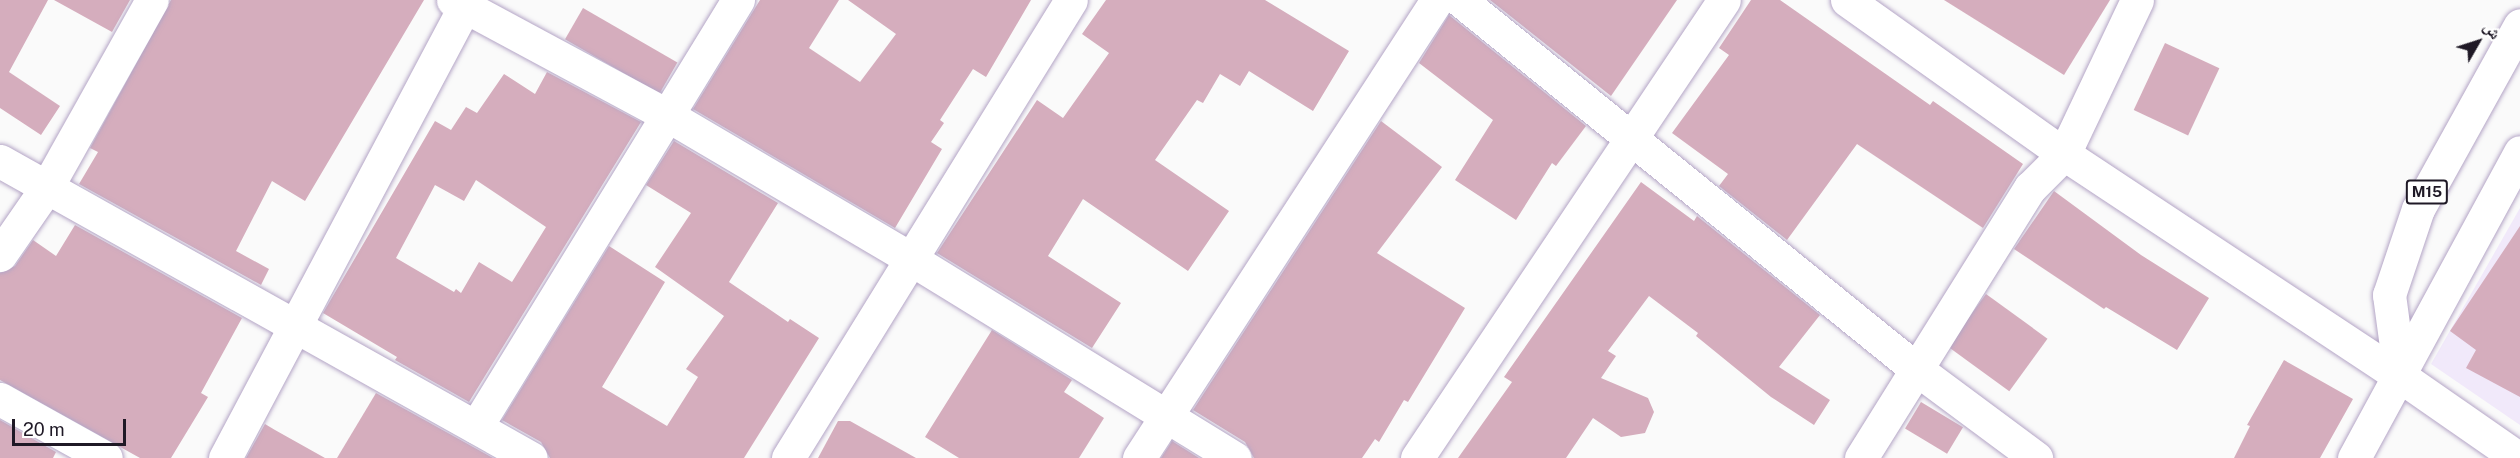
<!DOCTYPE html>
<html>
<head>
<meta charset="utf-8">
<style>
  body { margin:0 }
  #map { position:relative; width:2520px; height:458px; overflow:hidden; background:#fafafa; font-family:"Public Sans","Noto Naskh Arabic",sans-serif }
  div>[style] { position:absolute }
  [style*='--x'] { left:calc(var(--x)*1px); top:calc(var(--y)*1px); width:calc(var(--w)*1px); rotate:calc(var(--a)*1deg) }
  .built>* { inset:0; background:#f1e9fa }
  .building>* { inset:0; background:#d5adbd; transform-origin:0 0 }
  .roads { filter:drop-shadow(0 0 2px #b4a5c6) drop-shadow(0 0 2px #b4a5c6) }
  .minor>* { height:33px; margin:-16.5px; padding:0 16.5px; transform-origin:16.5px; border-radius:16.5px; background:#fff }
  .tertiary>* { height:33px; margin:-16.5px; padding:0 16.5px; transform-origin:16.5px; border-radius:16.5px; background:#fff }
  .trunk>* { height:33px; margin:-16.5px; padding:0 16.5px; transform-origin:16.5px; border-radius:16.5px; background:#fff }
  span { translate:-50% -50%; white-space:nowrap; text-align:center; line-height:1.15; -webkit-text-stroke:4.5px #fff; paint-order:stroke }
  .shield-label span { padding:2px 4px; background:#fff; border:2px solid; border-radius:4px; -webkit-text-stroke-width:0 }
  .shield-label { font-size:15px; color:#1f1926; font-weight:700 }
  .north { position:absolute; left:2448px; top:12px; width:60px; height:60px; -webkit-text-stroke:4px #fff; paint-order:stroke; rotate:51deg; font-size:16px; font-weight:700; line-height:24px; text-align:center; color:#1f1926 }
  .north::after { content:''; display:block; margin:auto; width:21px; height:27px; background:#1f1926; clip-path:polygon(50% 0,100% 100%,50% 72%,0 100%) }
  .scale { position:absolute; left:12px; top:419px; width:114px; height:27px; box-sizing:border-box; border:3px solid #1f1926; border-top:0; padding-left:8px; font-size:18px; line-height:21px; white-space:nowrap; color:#1f1926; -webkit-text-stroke:4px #fff; paint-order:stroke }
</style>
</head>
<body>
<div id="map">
  <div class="built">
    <i style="clip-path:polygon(2520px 208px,2520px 425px,2431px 364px)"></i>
  </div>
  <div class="building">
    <i style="clip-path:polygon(0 0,48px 0,9px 72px,60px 106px,41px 135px,0 108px)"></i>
    <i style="clip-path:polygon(54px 0,130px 0,112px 32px)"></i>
    <i style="clip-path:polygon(171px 0,424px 0,305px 201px,272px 181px,236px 251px,269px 269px,261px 285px,79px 184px,98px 152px,90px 148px)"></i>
    <i style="clip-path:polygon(760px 0,839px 0,809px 48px,860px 82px,896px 34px,848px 0,1031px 0,986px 77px,973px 69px,940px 120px,944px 123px,931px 142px,942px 149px,895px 228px,693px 109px)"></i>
    <i style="clip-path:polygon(1106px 0,1265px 0,1349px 51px,1313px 111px,1249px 71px,1240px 86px,1220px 74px,1203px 103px,1197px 100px,1155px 160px,1229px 211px,1188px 271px,1083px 199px,1048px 256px,1121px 303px,1092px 348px,937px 253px,1037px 100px,1063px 118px,1109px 53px,1082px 34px)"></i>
    <i style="clip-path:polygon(1490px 0,1677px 0,1611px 96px)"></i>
    <i style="clip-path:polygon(1751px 0,1780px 0,1930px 105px,1933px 101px,2023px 164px,1983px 228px,1857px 144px,1787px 240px,1719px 186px,1728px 174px,1672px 133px,1729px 55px,1719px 48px)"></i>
    <i style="clip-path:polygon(1944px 0,2110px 0,2064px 75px)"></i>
    <i style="left:583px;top:8px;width:109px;height:36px;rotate:30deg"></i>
    <i style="clip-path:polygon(1449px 15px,1586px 126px,1556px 166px,1552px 163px,1516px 220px,1455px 180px,1493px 120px,1419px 63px)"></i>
    <i style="left:2165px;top:43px;width:60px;height:74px;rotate:25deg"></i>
    <i style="clip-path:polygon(evenodd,547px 72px,641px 122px,469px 402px,395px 360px,397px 357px,323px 313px,435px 121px,451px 130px,466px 107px,477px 113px,504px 74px,535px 94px,547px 72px,476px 180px,546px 227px,512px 282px,479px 262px,461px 293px,456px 289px,454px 292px,396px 258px,435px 185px,464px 201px,476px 180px)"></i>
    <i style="clip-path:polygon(1381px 121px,1442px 167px,1377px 253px,1465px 308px,1408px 402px,1404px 400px,1379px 442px,1375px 439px,1362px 458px,1254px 458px,1245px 442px,1193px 410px)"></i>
    <i style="clip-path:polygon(674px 141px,778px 203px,729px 282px,788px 322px,790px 319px,819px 338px,744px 458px,550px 458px,541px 442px,502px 420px,609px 246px,665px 282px,602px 387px,667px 426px,698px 377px,686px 369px,724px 316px,655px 267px,691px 213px,646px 185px)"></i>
    <i style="clip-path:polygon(1641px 182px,1694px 221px,1697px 216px,1820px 315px,1779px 367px,1830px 400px,1814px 425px,1771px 397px,1696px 336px,1698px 333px,1649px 296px,1608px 351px,1616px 356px,1601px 378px,1648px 398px,1654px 412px,1645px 433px,1621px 437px,1593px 418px,1566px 458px,1458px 458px,1512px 382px,1504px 377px)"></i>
    <i style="clip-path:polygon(2054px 191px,2141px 255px,2209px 298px,2177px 350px,2106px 307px,2104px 309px,2014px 249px)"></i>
    <i style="clip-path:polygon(75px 225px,242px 318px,201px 393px,208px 397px,171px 458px,140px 458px,0 380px,0 273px,15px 266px,33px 240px,56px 256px)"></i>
    <i style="clip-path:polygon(2520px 226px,2520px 397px,2466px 368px,2476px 350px,2450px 331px)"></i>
    <i style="left:1986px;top:294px;width:76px;height:65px;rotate:36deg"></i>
    <i style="clip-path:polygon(992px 330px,1072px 380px,1064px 392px,1104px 418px,1079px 458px,959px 458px,925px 437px)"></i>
    <i style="clip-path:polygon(2284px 360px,2353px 399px,2320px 458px,2234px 458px,2250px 426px,2247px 425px)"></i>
    <i style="clip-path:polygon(376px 393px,493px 458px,337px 458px)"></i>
    <i style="left:1921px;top:402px;width:49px;height:31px;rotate:31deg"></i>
    <i style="clip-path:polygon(0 420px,56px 452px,53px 458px,0 458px)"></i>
    <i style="clip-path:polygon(838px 421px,850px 421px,916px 458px,818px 458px)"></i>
    <i style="clip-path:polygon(265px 424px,275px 430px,325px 458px,246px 458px)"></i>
    <i style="clip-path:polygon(1172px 441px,1199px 458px,1161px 458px)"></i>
  </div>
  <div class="roads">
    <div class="minor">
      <i style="--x:453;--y:0;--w:243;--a:28.3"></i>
      <i style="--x:667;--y:115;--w:283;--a:30.5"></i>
      <i style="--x:911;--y:259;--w:380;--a:31.6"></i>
      <i style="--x:1460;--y:0;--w:585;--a:38.97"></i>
      <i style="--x:1915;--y:368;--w:151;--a:36.6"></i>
      <i style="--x:0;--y:161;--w:608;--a:29.22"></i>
      <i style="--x:0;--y:255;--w:83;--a:-55.3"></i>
      <i style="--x:47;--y:187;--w:214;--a:-60.7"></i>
      <i style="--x:2400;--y:376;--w:144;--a:34.8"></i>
      <i style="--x:0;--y:399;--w:121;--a:29.1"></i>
      <i style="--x:476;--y:427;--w:501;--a:-58.47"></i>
      <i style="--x:225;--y:458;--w:518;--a:-62.05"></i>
      <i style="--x:788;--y:458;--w:538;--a:-58.29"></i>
      <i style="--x:1139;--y:458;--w:546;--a:-56.95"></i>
      <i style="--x:1861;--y:458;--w:319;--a:-58"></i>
      <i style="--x:2030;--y:188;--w:48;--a:-45"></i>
      <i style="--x:2064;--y:154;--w:170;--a:-64.6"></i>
    </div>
    <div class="tertiary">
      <i style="--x:1847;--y:0;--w:266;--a:35.4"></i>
      <i style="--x:2064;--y:154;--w:403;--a:33.5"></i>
      <i style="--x:1417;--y:458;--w:551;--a:-56.17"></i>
    </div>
    <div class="trunk">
      <i style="--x:2400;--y:376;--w:82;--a:-97.7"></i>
      <i style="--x:2389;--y:295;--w:91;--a:-71.4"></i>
      <i style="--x:2418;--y:209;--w:210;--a:-61"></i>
      <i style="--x:2354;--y:458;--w:348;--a:-61.5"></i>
    </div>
  </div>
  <div class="shield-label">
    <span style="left:2427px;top:192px">M15</span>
  </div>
  <div class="north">ش</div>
  <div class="scale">20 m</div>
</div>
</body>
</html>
